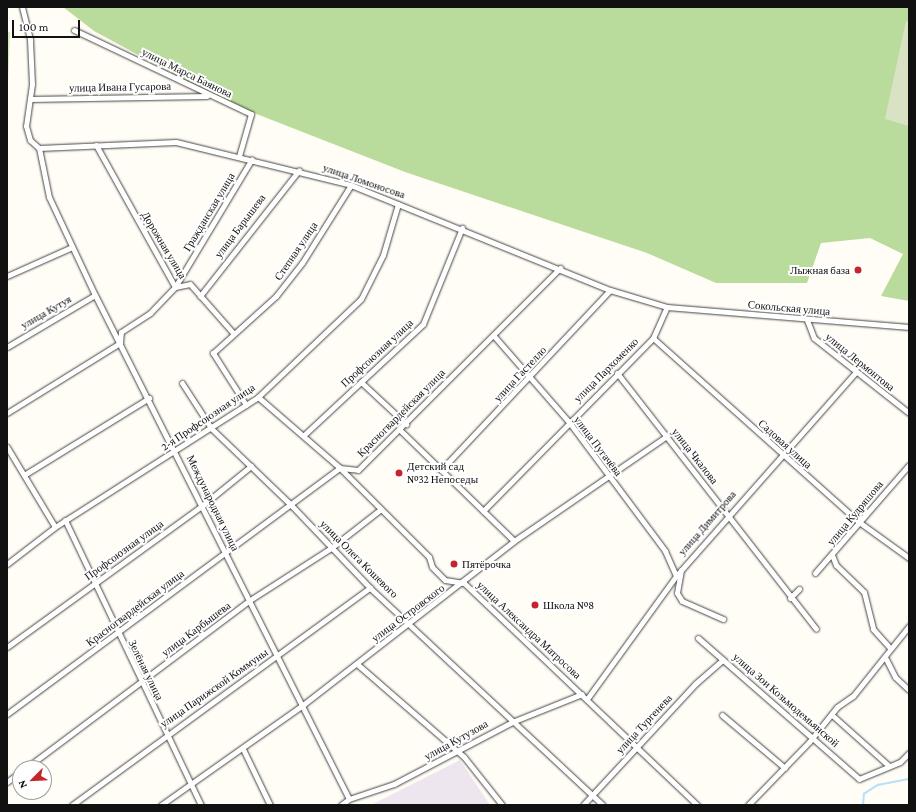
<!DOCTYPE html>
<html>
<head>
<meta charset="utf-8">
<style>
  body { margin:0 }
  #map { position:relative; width:916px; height:812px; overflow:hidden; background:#fffdf5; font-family:"Crimson Pro",serif }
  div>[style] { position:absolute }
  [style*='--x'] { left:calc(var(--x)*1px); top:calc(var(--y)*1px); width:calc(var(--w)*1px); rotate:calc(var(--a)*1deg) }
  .industrial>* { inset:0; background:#eee6ef }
  .green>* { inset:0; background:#d5ebbd }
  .forest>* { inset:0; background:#b9dc9c }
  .cemetery>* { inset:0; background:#d9e3c4 }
  .stream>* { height:1.5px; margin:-0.75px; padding:0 0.75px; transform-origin:0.75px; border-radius:0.75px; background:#b9e0f7 }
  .roads { filter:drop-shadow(0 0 1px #444) drop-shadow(0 0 1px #444) }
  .minor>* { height:5px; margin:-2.5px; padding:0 2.5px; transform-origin:2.5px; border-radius:2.5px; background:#fff }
  .dots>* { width:11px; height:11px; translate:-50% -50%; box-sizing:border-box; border:2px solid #fff; border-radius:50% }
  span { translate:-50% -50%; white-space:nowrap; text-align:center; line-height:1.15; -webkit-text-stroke:4px #fff; paint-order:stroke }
  .street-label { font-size:11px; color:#111 }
  .poi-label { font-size:11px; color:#111 }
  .right { translate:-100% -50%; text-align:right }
  .left { translate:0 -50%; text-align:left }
  .frame { position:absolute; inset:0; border:8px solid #111; pointer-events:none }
  .north { position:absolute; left:12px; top:760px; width:40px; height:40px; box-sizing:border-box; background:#fff; border:1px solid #a0a0a0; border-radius:50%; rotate:246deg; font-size:11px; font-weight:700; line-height:16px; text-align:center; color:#111 }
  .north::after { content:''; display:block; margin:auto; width:14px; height:18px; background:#c4262e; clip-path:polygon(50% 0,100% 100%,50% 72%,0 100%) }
  .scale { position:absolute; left:12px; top:20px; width:68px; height:18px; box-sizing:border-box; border:2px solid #111; border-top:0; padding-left:5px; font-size:12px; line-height:14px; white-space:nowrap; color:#111; -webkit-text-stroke:3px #fff; paint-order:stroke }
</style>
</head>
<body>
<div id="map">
  <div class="industrial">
    <i style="clip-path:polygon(460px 760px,490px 805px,371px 805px)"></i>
  </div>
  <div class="green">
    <i style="clip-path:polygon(7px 32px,10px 32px,7px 109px)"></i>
  </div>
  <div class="forest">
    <i style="clip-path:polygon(63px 7px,909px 7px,909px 301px,881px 296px,903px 254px,870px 238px,821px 243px,807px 283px,716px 283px,647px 253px,405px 172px,223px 101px,94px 31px)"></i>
  </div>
  <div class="cemetery">
    <i style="clip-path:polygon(906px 21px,909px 21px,909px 126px,885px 119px)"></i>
  </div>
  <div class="stream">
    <i style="--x:863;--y:805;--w:11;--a:-85"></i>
    <i style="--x:864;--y:794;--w:17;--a:-33"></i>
    <i style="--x:878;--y:785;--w:32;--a:-11"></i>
  </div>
  <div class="roads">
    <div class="minor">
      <i style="--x:22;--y:7;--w:34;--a:76"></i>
      <i style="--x:30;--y:40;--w:44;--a:87.4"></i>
      <i style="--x:32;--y:84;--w:42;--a:98.1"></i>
      <i style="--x:26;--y:126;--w:15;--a:74"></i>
      <i style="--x:30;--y:140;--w:12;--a:42"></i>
      <i style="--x:74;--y:30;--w:196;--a:25.4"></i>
      <i style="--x:251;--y:114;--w:44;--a:105.9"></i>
      <i style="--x:30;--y:99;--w:177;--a:-1"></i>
      <i style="--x:96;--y:145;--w:162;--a:60.9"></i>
      <i style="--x:175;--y:287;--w:15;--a:-11"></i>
      <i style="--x:190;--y:284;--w:65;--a:48.7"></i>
      <i style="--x:39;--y:148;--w:137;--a:-2.5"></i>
      <i style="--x:176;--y:142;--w:180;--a:13.8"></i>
      <i style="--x:351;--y:185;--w:279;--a:22.1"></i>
      <i style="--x:610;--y:290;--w:59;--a:16.6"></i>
      <i style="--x:667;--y:307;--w:243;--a:4.7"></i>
      <i style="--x:39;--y:148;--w:50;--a:78.5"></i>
      <i style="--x:49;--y:197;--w:108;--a:64.9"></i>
      <i style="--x:95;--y:295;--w:564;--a:63.25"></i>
      <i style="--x:7;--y:276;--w:71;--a:-24"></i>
      <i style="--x:200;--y:296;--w:160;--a:-51.8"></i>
      <i style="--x:807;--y:320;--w:19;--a:69"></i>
      <i style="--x:814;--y:338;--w:121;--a:38.3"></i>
      <i style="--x:494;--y:336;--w:114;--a:48.9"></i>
      <i style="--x:569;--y:422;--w:161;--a:53.3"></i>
      <i style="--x:665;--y:551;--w:27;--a:66"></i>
      <i style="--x:653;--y:338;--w:276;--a:41.8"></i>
      <i style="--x:859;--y:522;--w:62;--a:35.8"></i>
      <i style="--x:7;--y:347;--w:102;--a:-30.6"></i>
      <i style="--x:617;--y:373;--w:324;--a:52.1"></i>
      <i style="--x:361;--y:382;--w:62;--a:43"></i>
      <i style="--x:182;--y:383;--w:54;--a:57.2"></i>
      <i style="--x:211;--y:428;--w:112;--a:43.9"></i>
      <i style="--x:292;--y:506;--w:113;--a:46.4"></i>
      <i style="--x:370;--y:588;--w:318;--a:43"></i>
      <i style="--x:258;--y:397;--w:108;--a:40.9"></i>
      <i style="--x:340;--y:468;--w:126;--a:45"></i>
      <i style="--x:429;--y:557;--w:10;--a:73"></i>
      <i style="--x:432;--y:567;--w:18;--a:45"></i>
      <i style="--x:445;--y:580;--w:19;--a:9"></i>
      <i style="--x:464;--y:583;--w:322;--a:43.6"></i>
      <i style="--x:246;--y:405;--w:62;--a:-122.4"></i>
      <i style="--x:213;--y:353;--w:85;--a:-42.1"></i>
      <i style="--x:276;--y:296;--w:42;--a:-51.8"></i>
      <i style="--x:302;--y:263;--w:92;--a:-57.9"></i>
      <i style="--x:7;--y:413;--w:133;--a:-31.8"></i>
      <i style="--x:120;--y:343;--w:11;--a:-85"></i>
      <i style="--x:121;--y:332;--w:35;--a:-33"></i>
      <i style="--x:150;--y:313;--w:36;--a:-46"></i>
      <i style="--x:175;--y:287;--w:149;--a:-59"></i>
      <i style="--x:400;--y:430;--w:159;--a:44.2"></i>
      <i style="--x:304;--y:435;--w:163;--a:-43"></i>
      <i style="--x:423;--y:324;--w:104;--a:-67.9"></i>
      <i style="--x:7;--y:447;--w:93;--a:59"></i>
      <i style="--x:441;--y:470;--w:247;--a:-46.8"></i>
      <i style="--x:24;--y:475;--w:147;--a:-31.6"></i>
      <i style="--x:483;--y:511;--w:243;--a:-45.5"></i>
      <i style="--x:653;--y:338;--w:34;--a:-66"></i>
      <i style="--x:65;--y:520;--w:316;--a:64.5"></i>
      <i style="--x:832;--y:555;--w:11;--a:68"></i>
      <i style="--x:836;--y:565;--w:39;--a:44"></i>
      <i style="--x:864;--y:592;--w:38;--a:76"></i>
      <i style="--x:873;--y:629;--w:25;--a:48"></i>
      <i style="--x:7;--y:564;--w:61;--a:-37.6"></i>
      <i style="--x:55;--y:527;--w:241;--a:-32.6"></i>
      <i style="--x:258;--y:397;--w:142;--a:-43.6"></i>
      <i style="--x:361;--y:299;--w:49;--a:-63.4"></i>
      <i style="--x:383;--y:255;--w:53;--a:-73.6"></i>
      <i style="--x:681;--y:570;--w:23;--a:100"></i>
      <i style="--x:677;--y:593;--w:9;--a:58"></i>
      <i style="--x:682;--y:601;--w:45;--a:23.7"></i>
      <i style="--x:815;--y:573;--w:143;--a:-49"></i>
      <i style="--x:790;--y:598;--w:13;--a:-45"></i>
      <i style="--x:698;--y:638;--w:214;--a:41.2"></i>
      <i style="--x:859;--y:779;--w:44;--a:-22.5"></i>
      <i style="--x:900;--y:762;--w:13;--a:-45"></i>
      <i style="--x:7;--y:647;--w:242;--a:-35.9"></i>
      <i style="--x:203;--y:505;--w:62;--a:-39.1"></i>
      <i style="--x:886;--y:659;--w:20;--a:63"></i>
      <i style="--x:895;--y:677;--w:19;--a:43"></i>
      <i style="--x:357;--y:664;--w:142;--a:41"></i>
      <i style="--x:464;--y:757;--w:61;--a:51.6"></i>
      <i style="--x:587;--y:699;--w:152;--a:-54.1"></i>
      <i style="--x:676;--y:576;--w:272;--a:-48.6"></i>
      <i style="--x:7;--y:714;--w:414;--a:-36.5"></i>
      <i style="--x:340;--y:468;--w:18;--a:6"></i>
      <i style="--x:358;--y:470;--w:286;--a:-45"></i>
      <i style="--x:722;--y:715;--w:82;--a:40.1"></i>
      <i style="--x:832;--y:715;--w:76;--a:41.8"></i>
      <i style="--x:243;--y:749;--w:62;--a:64.3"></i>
      <i style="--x:26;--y:768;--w:280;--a:-36.9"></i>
      <i style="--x:250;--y:600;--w:96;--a:-32.7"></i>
      <i style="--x:331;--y:548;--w:63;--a:-38"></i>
      <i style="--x:7;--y:782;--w:16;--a:-38"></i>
      <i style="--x:72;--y:805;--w:369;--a:-36.1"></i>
      <i style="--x:161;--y:805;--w:175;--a:-35.2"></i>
      <i style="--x:304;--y:704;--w:266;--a:-37.8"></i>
      <i style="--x:514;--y:541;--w:186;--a:-34.5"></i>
      <i style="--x:341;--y:805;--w:10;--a:-37"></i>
      <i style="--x:349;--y:799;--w:47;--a:-18.4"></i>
      <i style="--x:394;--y:784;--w:133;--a:-27.7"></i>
      <i style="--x:512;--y:722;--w:75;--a:-21.8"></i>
      <i style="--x:583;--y:805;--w:165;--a:-47.2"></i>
      <i style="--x:695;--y:684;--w:37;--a:-41"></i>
      <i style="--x:748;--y:805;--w:88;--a:-45.9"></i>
      <i style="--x:809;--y:742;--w:45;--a:-51.3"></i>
      <i style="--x:837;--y:707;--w:19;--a:-35"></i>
      <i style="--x:853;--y:696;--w:90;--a:-51.3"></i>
    </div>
  </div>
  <div class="dots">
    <i style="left:858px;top:270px;background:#c4262e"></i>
    <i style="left:399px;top:473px;background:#c4262e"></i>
    <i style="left:454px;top:564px;background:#c4262e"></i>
    <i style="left:535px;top:605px;background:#c4262e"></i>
  </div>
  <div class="street-label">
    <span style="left:187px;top:73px;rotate:26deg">улица Марса Баянова</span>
    <span style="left:120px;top:87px;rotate:-1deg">улица Ивана Гусарова</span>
    <span style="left:364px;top:181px;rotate:19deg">улица Ломоносова</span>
    <span style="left:209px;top:212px;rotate:-59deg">Гражданская улица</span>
    <span style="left:240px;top:226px;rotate:-53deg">улица Барышева</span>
    <span style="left:164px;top:245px;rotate:59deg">Дорожная улица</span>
    <span style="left:296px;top:251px;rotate:-56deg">Степная улица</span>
    <span style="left:789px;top:308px;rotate:5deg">Сокольская улица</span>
    <span style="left:46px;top:312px;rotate:-30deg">улица Кутуя</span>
    <span style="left:377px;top:353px;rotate:-43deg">Профсоюзная улица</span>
    <span style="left:860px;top:362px;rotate:39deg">улица Лермонтова</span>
    <span style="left:606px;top:370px;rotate:-45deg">улица Пархоменко</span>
    <span style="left:520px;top:374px;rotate:-47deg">улица Гастелло</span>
    <span style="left:401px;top:413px;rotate:-45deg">Красногвардейская улица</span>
    <span style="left:208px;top:417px;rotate:-34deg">2-я Профсоюзная улица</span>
    <span style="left:785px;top:444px;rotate:42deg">Садовая улица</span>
    <span style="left:598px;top:446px;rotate:53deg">улица Пугачёва</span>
    <span style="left:695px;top:456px;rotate:52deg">улица Чкалова</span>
    <span style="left:213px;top:503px;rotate:64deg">Международная улица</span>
    <span style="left:855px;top:513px;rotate:-50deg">улица Кудряшова</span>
    <span style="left:707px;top:523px;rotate:-49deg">улица Димитрова</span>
    <span style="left:124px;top:550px;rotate:-36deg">Профсоюзная улица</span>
    <span style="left:359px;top:559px;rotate:45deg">улица Олега Кошевого</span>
    <span style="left:135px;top:608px;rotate:-37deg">Красногвардейская улица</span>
    <span style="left:408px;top:613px;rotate:-37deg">улица Островского</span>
    <span style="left:196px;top:629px;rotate:-37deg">улица Карбышева</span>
    <span style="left:529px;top:630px;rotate:43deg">улица Александра Матросова</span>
    <span style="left:146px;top:670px;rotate:64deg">Зелёная улица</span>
    <span style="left:214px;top:688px;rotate:-35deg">улица Парижской Коммуны</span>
    <span style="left:786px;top:700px;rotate:41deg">улица Зои Козьмодемьянской</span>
    <span style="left:644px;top:724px;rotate:-47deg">улица Тургенева</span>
    <span style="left:456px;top:740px;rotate:-29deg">улица Кутузова</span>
  </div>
  <div class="poi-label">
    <span class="right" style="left:850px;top:270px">Лыжная база</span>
    <span class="left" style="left:407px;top:473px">Детский сад<br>№32 Непоседы</span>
    <span class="left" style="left:462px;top:564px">Пятёрочка</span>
    <span class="left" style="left:543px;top:605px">Школа №8</span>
  </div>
  <div class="frame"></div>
  <div class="north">N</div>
  <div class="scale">100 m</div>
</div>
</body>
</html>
